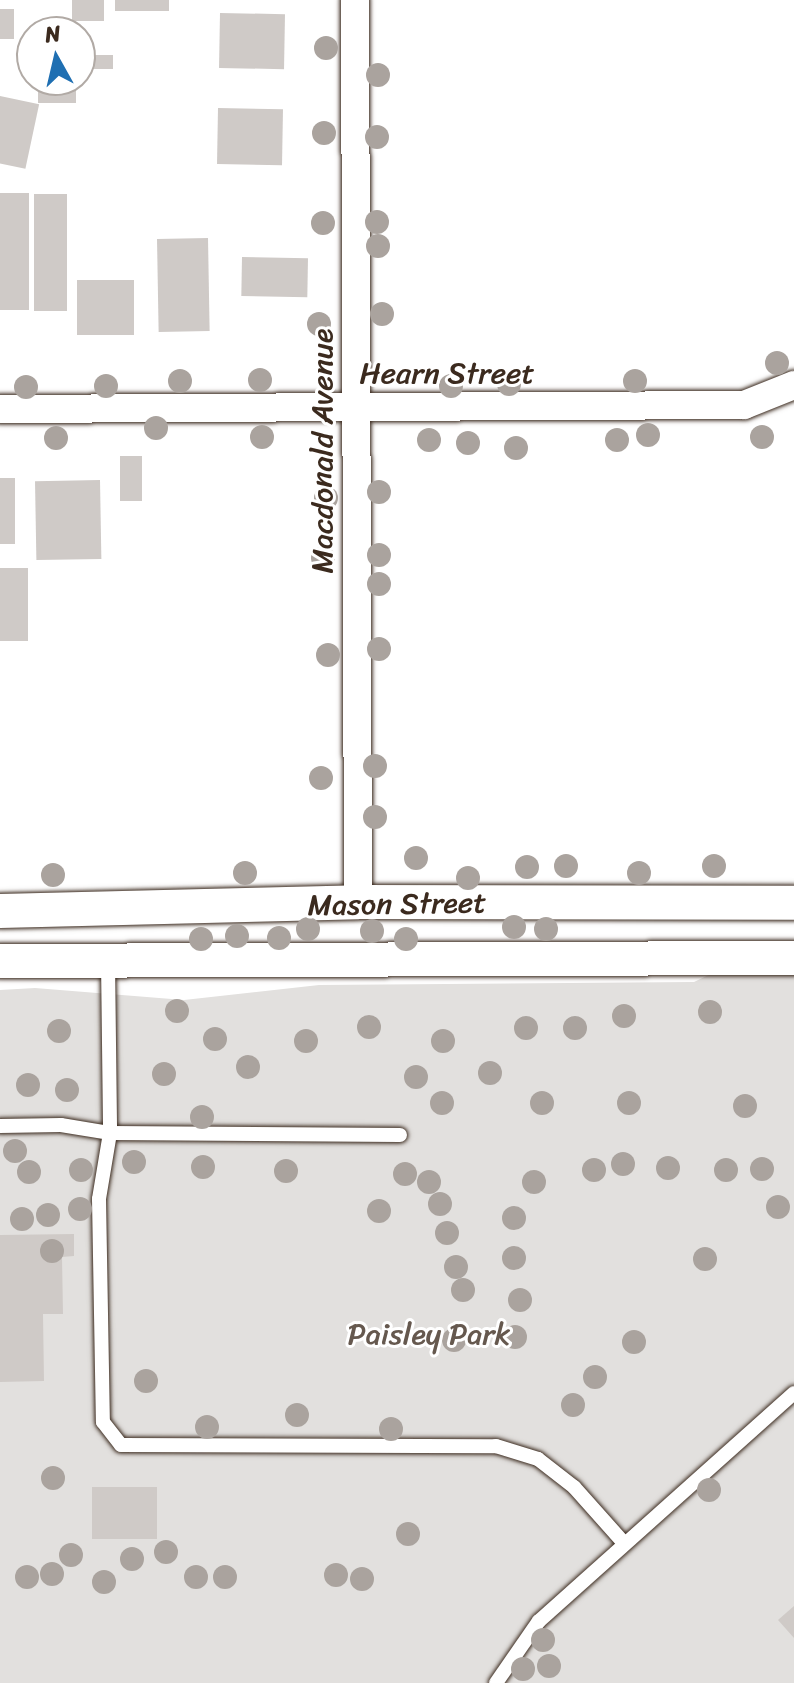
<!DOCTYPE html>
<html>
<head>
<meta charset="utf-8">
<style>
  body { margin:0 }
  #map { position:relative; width:794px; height:1683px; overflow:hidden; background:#fff; font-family:Sriracha,sans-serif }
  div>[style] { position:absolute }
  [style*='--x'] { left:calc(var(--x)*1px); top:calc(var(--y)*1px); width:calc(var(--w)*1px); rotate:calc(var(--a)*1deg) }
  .green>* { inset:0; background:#e2e0de }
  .building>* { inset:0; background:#cfcac7; transform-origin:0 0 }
  .roads { filter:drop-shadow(0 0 2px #3b2a1e) drop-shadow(0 0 2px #3b2a1e) }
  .service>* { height:14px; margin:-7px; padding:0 7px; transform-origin:7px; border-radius:7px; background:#fff }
  .minor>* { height:28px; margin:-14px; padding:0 14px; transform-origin:14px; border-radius:14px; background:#fff }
  .tertiary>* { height:34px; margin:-17px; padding:0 17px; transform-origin:17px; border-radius:17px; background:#fff }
  .trees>* { width:24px; height:24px; margin:-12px; border-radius:50%; background:#aaa39e }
  span { translate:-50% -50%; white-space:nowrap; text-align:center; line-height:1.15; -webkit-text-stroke:6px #fff; paint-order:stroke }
  .street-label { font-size:30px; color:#3b2a1e }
  .park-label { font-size:30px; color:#65584e }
  .north { position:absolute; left:16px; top:16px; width:80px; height:80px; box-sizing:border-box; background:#fff; border:2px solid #b1aaa5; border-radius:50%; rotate:352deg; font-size:22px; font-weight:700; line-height:32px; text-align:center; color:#3b2a1e }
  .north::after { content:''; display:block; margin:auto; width:28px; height:36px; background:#1f6fb2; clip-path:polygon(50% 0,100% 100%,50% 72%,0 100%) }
</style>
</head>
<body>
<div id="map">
  <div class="green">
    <i style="clip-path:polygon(717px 971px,794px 972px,794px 1683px,0 1683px,0 990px,35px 988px,184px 1000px,319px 985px,694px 982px)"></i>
  </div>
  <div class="building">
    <i style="left:72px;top:0;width:32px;height:21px"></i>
    <i style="left:115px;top:0;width:54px;height:11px"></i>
    <i style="left:0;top:9px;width:14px;height:30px"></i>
    <i style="left:220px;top:13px;width:65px;height:55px;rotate:1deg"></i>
    <i style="left:113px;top:55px;width:14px;height:23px;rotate:90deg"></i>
    <i style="left:38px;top:80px;width:38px;height:23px"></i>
    <i style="left:0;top:96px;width:40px;height:66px;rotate:12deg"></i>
    <i style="left:218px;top:108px;width:65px;height:56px;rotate:1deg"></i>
    <i style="left:29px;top:193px;width:117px;height:29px;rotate:90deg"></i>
    <i style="left:67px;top:194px;width:117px;height:33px;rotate:90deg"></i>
    <i style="left:208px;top:238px;width:93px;height:51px;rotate:89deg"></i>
    <i style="left:242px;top:257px;width:66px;height:39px;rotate:1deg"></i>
    <i style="left:77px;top:280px;width:57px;height:55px"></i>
    <i style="left:120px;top:456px;width:22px;height:45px"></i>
    <i style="left:0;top:478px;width:15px;height:66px"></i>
    <i style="left:100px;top:480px;width:79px;height:65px;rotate:89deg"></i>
    <i style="left:0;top:568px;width:28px;height:73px"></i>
    <i style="clip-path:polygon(74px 1234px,74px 1256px,62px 1257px,63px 1314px,43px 1314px,44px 1381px,0 1382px,0 1235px)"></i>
    <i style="left:157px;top:1487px;width:52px;height:65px;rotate:90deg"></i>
    <i style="clip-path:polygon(794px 1606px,794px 1638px,778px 1620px)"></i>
  </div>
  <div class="roads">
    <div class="service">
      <i style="--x:108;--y:961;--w:172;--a:89.3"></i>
      <i style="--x:110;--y:1133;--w:67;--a:99.5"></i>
      <i style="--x:99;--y:1199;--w:223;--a:89"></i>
      <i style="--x:103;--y:1422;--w:29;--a:52"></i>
      <i style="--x:121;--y:1445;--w:375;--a:0.2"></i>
      <i style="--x:496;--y:1446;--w:44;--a:17.2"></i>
      <i style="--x:538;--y:1459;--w:46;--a:37.9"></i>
      <i style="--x:574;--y:1487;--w:74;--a:48.3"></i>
      <i style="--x:0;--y:1126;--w:61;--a:-0.9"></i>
      <i style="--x:61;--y:1125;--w:50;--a:9.3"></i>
      <i style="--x:110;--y:1133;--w:290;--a:0.4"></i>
      <i style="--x:496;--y:1683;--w:75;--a:-55.3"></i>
      <i style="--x:539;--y:1621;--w:342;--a:-41.8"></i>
    </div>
    <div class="minor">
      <i style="--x:355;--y:0;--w:902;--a:89.81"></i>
      <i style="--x:0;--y:409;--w:744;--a:-0.31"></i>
      <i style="--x:744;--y:405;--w:54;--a:-21.8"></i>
    </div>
    <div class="tertiary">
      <i style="--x:0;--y:911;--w:358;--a:-1.4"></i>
      <i style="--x:358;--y:902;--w:436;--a:0.1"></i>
      <i style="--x:0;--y:961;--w:794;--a:-0.22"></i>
    </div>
  </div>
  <div class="trees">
    <i style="left:326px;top:48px"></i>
    <i style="left:378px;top:75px"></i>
    <i style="left:324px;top:133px"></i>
    <i style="left:377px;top:137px"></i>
    <i style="left:377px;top:222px"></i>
    <i style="left:323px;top:223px"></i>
    <i style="left:378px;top:246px"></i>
    <i style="left:382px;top:314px"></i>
    <i style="left:319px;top:324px"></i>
    <i style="left:777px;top:363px"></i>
    <i style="left:260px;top:380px"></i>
    <i style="left:180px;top:381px"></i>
    <i style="left:635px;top:381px"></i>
    <i style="left:509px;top:384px"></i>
    <i style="left:106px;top:386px"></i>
    <i style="left:451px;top:386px"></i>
    <i style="left:26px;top:387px"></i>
    <i style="left:156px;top:428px"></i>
    <i style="left:648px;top:435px"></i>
    <i style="left:262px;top:437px"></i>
    <i style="left:762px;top:437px"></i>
    <i style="left:56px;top:438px"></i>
    <i style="left:429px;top:440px"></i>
    <i style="left:617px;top:440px"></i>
    <i style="left:468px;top:443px"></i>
    <i style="left:516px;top:448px"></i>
    <i style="left:379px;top:492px"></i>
    <i style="left:326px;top:498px"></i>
    <i style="left:379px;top:555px"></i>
    <i style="left:323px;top:558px"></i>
    <i style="left:379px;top:584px"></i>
    <i style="left:379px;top:649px"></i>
    <i style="left:328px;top:655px"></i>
    <i style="left:375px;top:766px"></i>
    <i style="left:321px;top:778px"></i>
    <i style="left:375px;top:817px"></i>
    <i style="left:416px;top:858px"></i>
    <i style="left:566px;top:866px"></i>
    <i style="left:714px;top:866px"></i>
    <i style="left:527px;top:867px"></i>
    <i style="left:245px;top:873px"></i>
    <i style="left:639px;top:873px"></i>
    <i style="left:53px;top:875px"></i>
    <i style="left:468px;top:878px"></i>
    <i style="left:514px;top:927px"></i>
    <i style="left:308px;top:929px"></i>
    <i style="left:546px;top:929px"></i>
    <i style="left:372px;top:931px"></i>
    <i style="left:237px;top:936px"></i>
    <i style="left:279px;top:938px"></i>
    <i style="left:201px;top:939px"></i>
    <i style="left:406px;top:939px"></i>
    <i style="left:177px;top:1011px"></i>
    <i style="left:710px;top:1012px"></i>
    <i style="left:624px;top:1016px"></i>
    <i style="left:369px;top:1027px"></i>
    <i style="left:526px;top:1028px"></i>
    <i style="left:575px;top:1028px"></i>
    <i style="left:59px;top:1031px"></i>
    <i style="left:215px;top:1039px"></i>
    <i style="left:306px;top:1041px"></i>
    <i style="left:443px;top:1041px"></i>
    <i style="left:248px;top:1067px"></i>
    <i style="left:490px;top:1073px"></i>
    <i style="left:164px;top:1074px"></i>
    <i style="left:416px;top:1077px"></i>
    <i style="left:28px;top:1085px"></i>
    <i style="left:67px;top:1090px"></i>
    <i style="left:442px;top:1103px"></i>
    <i style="left:542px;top:1103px"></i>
    <i style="left:629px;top:1103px"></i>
    <i style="left:745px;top:1106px"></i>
    <i style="left:202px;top:1117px"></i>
    <i style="left:15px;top:1151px"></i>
    <i style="left:134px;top:1162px"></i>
    <i style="left:623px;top:1164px"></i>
    <i style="left:203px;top:1167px"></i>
    <i style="left:668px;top:1168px"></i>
    <i style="left:762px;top:1169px"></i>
    <i style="left:81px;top:1170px"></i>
    <i style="left:594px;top:1170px"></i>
    <i style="left:726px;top:1170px"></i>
    <i style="left:286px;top:1171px"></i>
    <i style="left:29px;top:1172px"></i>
    <i style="left:405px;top:1174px"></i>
    <i style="left:429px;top:1182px"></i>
    <i style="left:534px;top:1182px"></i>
    <i style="left:440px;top:1204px"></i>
    <i style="left:778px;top:1207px"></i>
    <i style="left:80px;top:1209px"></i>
    <i style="left:379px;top:1211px"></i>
    <i style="left:48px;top:1215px"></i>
    <i style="left:514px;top:1218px"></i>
    <i style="left:22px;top:1219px"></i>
    <i style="left:447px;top:1233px"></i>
    <i style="left:52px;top:1251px"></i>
    <i style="left:514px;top:1258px"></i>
    <i style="left:705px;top:1259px"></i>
    <i style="left:456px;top:1267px"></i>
    <i style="left:463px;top:1290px"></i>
    <i style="left:520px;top:1300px"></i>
    <i style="left:515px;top:1337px"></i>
    <i style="left:454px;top:1340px"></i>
    <i style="left:634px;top:1342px"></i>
    <i style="left:595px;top:1377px"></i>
    <i style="left:146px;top:1381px"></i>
    <i style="left:573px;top:1405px"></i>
    <i style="left:297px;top:1415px"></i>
    <i style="left:207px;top:1427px"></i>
    <i style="left:391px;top:1429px"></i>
    <i style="left:53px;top:1478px"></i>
    <i style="left:709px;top:1490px"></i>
    <i style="left:408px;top:1534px"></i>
    <i style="left:166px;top:1552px"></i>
    <i style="left:71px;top:1555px"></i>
    <i style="left:132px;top:1559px"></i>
    <i style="left:52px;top:1574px"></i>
    <i style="left:336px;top:1575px"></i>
    <i style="left:27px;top:1577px"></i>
    <i style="left:196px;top:1577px"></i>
    <i style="left:225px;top:1577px"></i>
    <i style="left:362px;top:1579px"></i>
    <i style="left:104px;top:1582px"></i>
    <i style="left:543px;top:1640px"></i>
    <i style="left:549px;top:1666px"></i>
    <i style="left:523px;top:1669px"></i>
  </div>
  <div class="street-label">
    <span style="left:447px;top:373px">Hearn Street</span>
    <span style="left:322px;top:451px;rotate:-90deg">Macdonald Avenue</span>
    <span style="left:397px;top:904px;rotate:-1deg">Mason Street</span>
  </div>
  <div class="park-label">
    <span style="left:429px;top:1334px">Paisley Park</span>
  </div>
  <div class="north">N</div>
</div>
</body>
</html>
